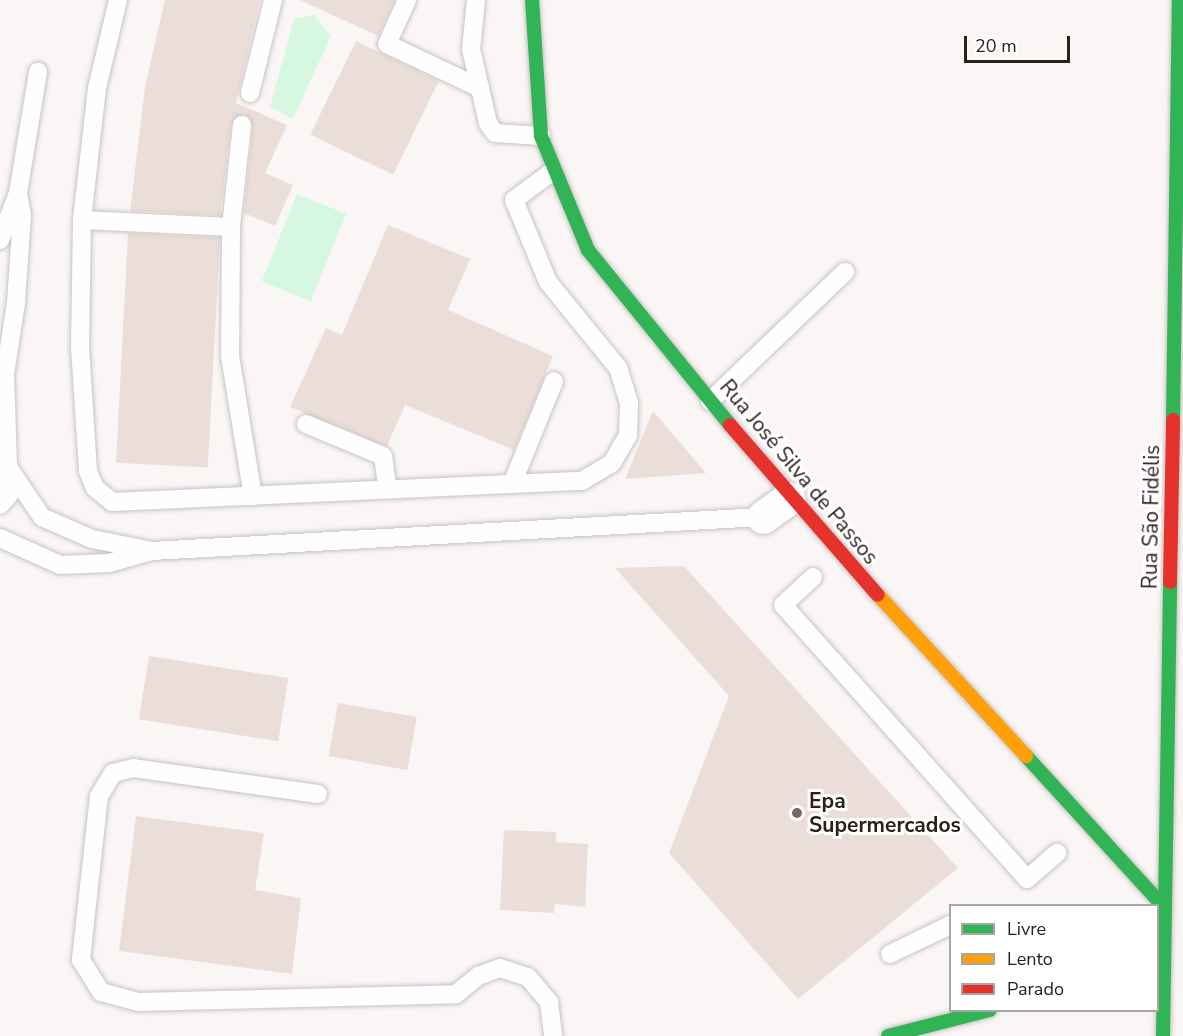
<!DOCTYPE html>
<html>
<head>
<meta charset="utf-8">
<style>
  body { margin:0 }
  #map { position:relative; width:1183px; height:1036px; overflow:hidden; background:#faf6f5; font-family:"Nunito Sans",sans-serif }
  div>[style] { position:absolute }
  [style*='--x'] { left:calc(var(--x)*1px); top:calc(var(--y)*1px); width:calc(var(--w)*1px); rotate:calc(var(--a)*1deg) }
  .green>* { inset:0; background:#d6f8e1; transform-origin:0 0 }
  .building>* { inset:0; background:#ebded9; transform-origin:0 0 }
  .roads { filter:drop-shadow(0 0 2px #c9c2c0) drop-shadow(0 0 2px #c9c2c0) }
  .lane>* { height:18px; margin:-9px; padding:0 9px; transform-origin:9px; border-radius:9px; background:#fefefe }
  .street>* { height:33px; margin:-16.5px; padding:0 16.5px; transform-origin:16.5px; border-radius:16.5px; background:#fefefe }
  .fast>* { height:14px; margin:-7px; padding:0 7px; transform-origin:7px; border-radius:7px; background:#30b455 }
  .slow>* { height:14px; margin:-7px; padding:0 7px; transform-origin:7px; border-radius:7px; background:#ff9f0a }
  .jam>* { height:14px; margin:-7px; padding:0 7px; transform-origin:7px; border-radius:7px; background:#e5322d }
  .dots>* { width:16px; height:16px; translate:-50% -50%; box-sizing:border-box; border:3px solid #fff; border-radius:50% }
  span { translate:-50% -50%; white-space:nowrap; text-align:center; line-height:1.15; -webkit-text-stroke:6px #fff; paint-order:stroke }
  .street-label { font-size:21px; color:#2b201c }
  .poi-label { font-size:21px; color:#2b201c; font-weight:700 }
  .left { translate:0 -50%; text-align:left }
  .legend { position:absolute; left:949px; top:904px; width:210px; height:108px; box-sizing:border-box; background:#fff; border:2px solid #aaa6a4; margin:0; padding:8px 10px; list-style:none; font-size:18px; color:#2b201c }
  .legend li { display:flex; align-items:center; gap:12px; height:30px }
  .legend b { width:30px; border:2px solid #aaa6a4 }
  .scale { position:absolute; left:964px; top:36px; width:106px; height:27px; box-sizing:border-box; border:3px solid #2b201c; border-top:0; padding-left:8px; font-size:18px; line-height:21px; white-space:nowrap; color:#2b201c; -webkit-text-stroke:4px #fff; paint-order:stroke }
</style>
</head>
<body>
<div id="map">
  <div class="green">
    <i style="clip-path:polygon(314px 15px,331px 36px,293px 119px,270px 107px,294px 19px)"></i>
    <i style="left:297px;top:194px;width:53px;height:94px;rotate:22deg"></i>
  </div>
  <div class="building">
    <i style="clip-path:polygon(165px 0,260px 0,236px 103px,287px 125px,265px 173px,293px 185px,275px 226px,244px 213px,253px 126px,244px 114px,231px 124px,220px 215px,130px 211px,145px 87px)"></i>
    <i style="clip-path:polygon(300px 0,395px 0,378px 36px)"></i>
    <i style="left:356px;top:41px;width:92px;height:104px;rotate:26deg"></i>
    <i style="clip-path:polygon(388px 225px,470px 259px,448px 310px,553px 356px,514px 450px,405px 405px,387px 446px,290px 407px,326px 328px,342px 335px)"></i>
    <i style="left:128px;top:233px;width:92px;height:230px;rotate:3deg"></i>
    <i style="clip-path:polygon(653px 411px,706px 473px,625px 479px)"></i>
    <i style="clip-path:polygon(684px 566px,958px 868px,798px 999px,669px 853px,729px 696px,615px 568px)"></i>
    <i style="left:149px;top:656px;width:141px;height:64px;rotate:9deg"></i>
    <i style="left:338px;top:703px;width:80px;height:54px;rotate:10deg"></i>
    <i style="clip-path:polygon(136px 816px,264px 833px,255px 890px,301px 898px,292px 974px,119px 951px)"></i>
    <i style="clip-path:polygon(504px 830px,556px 832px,556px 842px,588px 844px,585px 907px,555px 904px,554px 913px,500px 910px)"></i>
  </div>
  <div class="roads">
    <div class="lane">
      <i style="--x:118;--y:0;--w:90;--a:103.4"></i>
      <i style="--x:97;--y:88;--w:133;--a:96.5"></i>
      <i style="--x:82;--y:220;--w:127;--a:90.9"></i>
      <i style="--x:80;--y:347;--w:124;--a:86.3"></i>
      <i style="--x:88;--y:471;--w:18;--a:68"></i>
      <i style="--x:95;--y:488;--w:22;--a:39"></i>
      <i style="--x:112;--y:502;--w:470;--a:-2.6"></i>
      <i style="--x:582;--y:481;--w:35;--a:-31"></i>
      <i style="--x:612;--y:463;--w:32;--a:-60"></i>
      <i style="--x:628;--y:435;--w:32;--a:-88"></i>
      <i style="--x:629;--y:403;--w:37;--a:-107"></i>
      <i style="--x:618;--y:368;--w:111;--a:-129.1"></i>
      <i style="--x:548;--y:282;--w:89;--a:-112.5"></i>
      <i style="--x:514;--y:200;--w:49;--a:-36.6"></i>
      <i style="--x:407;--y:0;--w:48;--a:114.4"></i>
      <i style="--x:387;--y:44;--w:103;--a:25.3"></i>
      <i style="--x:476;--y:0;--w:49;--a:95.8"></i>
      <i style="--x:471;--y:49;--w:76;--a:77.1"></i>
      <i style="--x:488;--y:123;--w:12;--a:55"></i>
      <i style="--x:495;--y:133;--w:46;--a:3.7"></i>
      <i style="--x:250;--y:93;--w:96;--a:-76.1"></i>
      <i style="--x:242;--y:125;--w:103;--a:96.2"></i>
      <i style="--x:231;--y:227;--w:129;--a:90.4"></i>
      <i style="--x:230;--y:356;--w:142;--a:80.7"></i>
      <i style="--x:18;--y:193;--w:123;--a:-80.6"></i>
      <i style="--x:82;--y:220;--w:149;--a:2.7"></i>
      <i style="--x:0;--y:240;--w:50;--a:-69"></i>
      <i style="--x:18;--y:193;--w:22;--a:80"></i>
      <i style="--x:22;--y:215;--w:88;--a:93.9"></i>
      <i style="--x:16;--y:303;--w:72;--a:98.8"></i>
      <i style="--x:5;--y:374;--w:121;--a:88.1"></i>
      <i style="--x:9;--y:495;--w:13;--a:132"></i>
      <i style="--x:710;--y:401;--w:187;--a:-43.7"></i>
      <i style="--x:306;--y:424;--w:83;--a:22.6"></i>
      <i style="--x:383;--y:456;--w:34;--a:82"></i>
      <i style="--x:512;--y:484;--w:111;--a:-67.8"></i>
      <i style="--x:0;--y:538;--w:66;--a:24.2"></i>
      <i style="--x:60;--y:565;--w:49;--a:-2.3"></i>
      <i style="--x:109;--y:563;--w:45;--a:-15.6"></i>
      <i style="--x:152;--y:551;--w:61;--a:-168.7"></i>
      <i style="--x:92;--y:539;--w:55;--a:-156.3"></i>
      <i style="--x:42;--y:517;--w:57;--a:-124.2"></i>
      <i style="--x:152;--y:551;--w:612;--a:-3.19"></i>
      <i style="--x:813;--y:577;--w:41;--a:137"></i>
      <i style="--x:783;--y:605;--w:367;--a:48.3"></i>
      <i style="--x:1027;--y:879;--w:40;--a:-41"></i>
      <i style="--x:318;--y:794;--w:186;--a:-172"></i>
      <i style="--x:134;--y:768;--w:22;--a:167"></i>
      <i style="--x:113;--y:773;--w:27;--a:121"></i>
      <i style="--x:99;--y:796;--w:165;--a:96.3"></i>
      <i style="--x:81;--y:960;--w:38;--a:58"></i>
      <i style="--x:101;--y:992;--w:38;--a:15"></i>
      <i style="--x:138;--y:1002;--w:318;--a:-1.4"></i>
      <i style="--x:456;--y:994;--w:28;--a:-39"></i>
      <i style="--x:478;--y:976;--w:23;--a:-20"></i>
      <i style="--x:500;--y:968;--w:29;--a:18"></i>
      <i style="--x:528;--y:977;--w:33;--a:50"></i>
      <i style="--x:549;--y:1002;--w:34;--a:83"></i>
      <i style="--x:890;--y:954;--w:67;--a:-25.8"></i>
    </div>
    <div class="street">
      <i style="--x:763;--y:517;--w:32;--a:-36"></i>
    </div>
    <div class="fast">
      <i style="--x:532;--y:0;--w:136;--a:86.2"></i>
      <i style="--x:541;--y:136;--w:123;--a:67.6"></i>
      <i style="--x:588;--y:250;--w:225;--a:50.9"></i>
      <i style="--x:1173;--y:420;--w:420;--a:-89.2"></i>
      <i style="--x:1026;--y:756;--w:202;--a:47.6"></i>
      <i style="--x:888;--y:1036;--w:105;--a:-14.3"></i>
      <i style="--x:1163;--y:1036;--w:454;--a:-89.1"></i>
    </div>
    <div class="slow">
      <i style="--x:878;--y:595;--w:219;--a:47.4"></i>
    </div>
    <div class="jam">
      <i style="--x:730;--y:425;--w:225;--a:49"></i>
      <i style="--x:1170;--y:582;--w:162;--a:-88.9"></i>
    </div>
  </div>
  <div class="dots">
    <i style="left:797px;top:813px;background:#736b68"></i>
  </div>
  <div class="street-label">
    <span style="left:799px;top:472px;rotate:50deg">Rua José Silva de Passos</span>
    <span style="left:1151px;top:517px;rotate:-89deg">Rua São Fidélis</span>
  </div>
  <div class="poi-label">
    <span class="left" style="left:809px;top:813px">Epa<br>Supermercados</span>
  </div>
  <ul class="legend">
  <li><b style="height:8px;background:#30b455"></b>Livre</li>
  <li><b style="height:8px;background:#ff9f0a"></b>Lento</li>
  <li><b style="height:8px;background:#e5322d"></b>Parado</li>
  </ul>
  <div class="scale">20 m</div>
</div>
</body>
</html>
